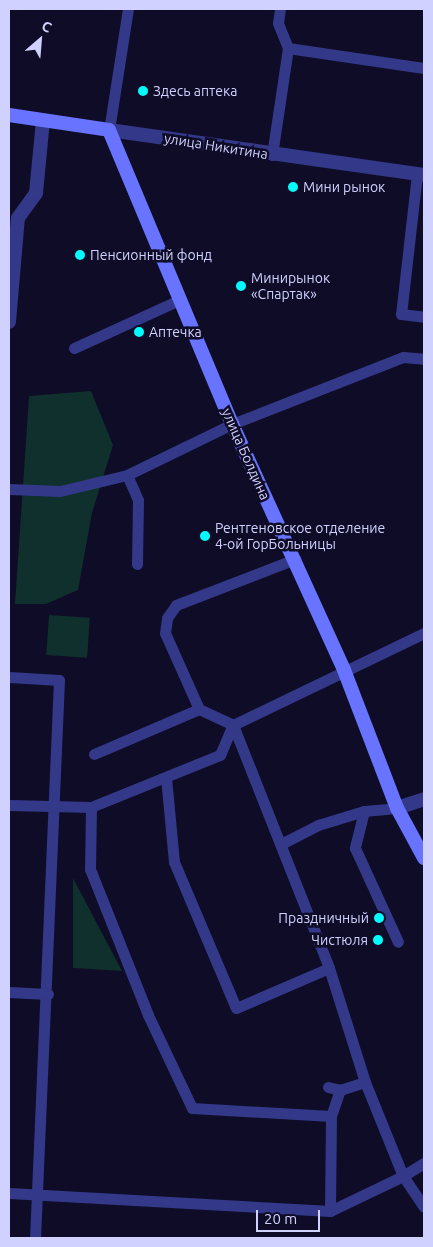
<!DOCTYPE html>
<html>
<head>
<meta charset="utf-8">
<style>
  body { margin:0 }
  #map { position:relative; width:433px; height:1247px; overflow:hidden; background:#0e0c26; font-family:Ubuntu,sans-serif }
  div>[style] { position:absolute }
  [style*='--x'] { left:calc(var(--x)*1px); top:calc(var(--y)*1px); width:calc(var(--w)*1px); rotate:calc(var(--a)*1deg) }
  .green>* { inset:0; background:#0f302c; transform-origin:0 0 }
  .service>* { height:11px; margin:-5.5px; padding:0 5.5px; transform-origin:5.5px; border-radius:5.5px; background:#333889 }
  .minor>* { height:14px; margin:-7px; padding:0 7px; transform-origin:7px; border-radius:7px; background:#333889 }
  .tertiary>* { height:14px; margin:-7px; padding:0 7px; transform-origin:7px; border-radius:7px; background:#333889 }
  .secondary>* { height:14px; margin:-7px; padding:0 7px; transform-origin:7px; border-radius:7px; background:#6873ff }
  .dots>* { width:14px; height:14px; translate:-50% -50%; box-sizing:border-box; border:2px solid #0e0c26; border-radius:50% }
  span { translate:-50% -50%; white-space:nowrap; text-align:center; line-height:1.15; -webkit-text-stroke:5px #0e0c26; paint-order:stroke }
  .poi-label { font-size:14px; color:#d1d1ff }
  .left { translate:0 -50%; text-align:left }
  .right { translate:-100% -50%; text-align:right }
  .street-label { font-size:14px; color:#d1d1ff }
  .frame { position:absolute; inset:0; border:10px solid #d1d1ff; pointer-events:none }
  .north { position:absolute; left:15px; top:15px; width:50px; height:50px; -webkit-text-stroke:4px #0e0c26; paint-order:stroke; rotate:27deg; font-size:14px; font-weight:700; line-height:20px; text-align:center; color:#d1d1ff }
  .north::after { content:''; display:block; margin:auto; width:18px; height:22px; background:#d1d1ff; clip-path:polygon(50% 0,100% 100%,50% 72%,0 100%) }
  .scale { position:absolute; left:256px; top:1210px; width:64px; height:22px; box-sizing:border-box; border:2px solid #d1d1ff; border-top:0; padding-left:6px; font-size:15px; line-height:18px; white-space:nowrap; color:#d1d1ff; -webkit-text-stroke:4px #0e0c26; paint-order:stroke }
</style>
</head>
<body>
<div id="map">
  <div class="green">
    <i style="clip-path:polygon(91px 391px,113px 445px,92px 513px,78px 590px,46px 604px,15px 604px,29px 396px)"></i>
    <i style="left:49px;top:615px;width:41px;height:40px;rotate:4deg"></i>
    <i style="clip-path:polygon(73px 878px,122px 971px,73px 968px)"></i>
  </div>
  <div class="service">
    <i style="--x:288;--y:48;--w:137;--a:8.4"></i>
    <i style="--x:109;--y:130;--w:122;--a:-81.1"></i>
    <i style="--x:272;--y:155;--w:108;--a:-81.5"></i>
    <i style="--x:288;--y:48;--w:27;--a:-112"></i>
    <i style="--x:278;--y:23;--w:14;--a:-82"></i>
    <i style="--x:417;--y:174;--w:141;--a:96.5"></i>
    <i style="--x:401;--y:314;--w:23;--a:7"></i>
    <i style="--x:74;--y:348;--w:115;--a:-24.6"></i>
    <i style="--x:127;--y:475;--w:27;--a:66"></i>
    <i style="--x:138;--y:500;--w:64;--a:90.9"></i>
    <i style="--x:9;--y:489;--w:51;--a:2.2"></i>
    <i style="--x:60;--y:491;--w:69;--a:-13.4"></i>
    <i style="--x:127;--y:475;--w:117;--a:-25.9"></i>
    <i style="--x:232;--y:424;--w:184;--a:-21.4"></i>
    <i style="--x:403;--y:357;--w:21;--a:5"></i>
    <i style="--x:9;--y:677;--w:50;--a:3.4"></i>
    <i style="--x:59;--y:680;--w:559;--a:92.46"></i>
    <i style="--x:199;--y:709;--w:38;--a:25"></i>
    <i style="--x:233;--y:725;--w:261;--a:68.4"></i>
    <i style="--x:94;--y:754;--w:114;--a:-23.2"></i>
    <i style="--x:199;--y:709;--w:83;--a:-114.1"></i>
    <i style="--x:165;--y:633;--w:15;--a:-82"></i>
    <i style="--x:167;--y:618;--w:16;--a:-55"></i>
    <i style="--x:176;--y:605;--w:128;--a:-21.1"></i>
    <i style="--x:9;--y:805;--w:82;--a:1.4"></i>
    <i style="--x:91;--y:807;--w:139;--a:-22"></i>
    <i style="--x:220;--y:755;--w:33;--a:-67"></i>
    <i style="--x:233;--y:725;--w:212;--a:-25.7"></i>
    <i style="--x:91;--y:807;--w:62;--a:90.9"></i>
    <i style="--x:90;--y:869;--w:157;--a:68.3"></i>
    <i style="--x:148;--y:1015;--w:103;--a:64.7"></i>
    <i style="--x:192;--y:1108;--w:139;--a:3.3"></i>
    <i style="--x:331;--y:1116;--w:28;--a:-71"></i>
    <i style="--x:340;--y:1090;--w:26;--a:-18"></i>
    <i style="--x:365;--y:1082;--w:120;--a:-107.5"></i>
    <i style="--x:329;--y:968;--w:101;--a:156.7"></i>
    <i style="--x:236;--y:1008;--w:159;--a:-113"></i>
    <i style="--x:174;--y:862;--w:85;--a:-95.4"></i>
    <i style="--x:364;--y:811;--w:38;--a:104"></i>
    <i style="--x:355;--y:848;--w:103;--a:65.4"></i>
    <i style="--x:281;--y:844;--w:42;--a:-27.2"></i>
    <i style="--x:318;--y:825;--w:48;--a:-16.9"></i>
    <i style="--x:364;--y:811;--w:33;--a:-5"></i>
    <i style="--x:9;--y:992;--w:39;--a:3"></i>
    <i style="--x:365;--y:1082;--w:101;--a:68"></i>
    <i style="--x:403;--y:1176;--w:25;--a:-32"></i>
    <i style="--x:328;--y:1087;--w:12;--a:14"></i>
    <i style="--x:9;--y:1193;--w:322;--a:3.2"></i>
    <i style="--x:330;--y:1211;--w:81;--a:-25.6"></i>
    <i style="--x:403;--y:1176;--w:37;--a:56"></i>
    <i style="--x:330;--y:1211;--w:95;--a:-89.4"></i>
  </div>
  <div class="minor">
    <i style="--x:9;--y:322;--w:104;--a:-85.1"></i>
    <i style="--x:18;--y:218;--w:31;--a:-54"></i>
    <i style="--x:36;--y:193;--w:73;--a:-84.5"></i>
    <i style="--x:397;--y:808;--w:28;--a:-18"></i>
  </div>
  <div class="tertiary">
    <i style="--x:109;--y:130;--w:318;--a:8.1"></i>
  </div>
  <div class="secondary">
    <i style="--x:9;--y:115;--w:101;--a:8.5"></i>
    <i style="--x:109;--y:130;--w:319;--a:67.3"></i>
    <i style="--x:232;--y:424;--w:270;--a:65.5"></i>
    <i style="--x:344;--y:670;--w:148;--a:69"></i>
    <i style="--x:397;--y:808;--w:57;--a:61.6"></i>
  </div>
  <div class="dots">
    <i style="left:143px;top:91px;background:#00fcfc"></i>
    <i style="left:293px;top:187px;background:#00fcfc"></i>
    <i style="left:80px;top:255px;background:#00fcfc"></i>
    <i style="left:241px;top:286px;background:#00fcfc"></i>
    <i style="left:139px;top:332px;background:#00fcfc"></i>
    <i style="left:205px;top:536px;background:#00fcfc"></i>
    <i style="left:379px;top:918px;background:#00fcfc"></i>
    <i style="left:378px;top:940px;background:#00fcfc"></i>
  </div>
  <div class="poi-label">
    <span class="left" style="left:153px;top:91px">Здесь аптека</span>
    <span class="left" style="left:303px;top:187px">Мини рынок</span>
    <span class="left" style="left:90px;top:255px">Пенсионный фонд</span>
    <span class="left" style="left:251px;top:286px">Минирынок<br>«Спартак»</span>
    <span class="left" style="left:149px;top:332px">Аптечка</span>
    <span class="left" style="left:215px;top:536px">Рентгеновское отделение<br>4-ой ГорБольницы</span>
    <span class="right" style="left:369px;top:918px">Праздничный</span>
    <span class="right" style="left:368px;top:940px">Чистюля</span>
  </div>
  <div class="street-label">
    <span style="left:216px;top:146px;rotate:9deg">улица Никитина</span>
    <span style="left:246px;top:454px;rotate:66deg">улица Болдина</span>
  </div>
  <div class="frame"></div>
  <div class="north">С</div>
  <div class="scale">20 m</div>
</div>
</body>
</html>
